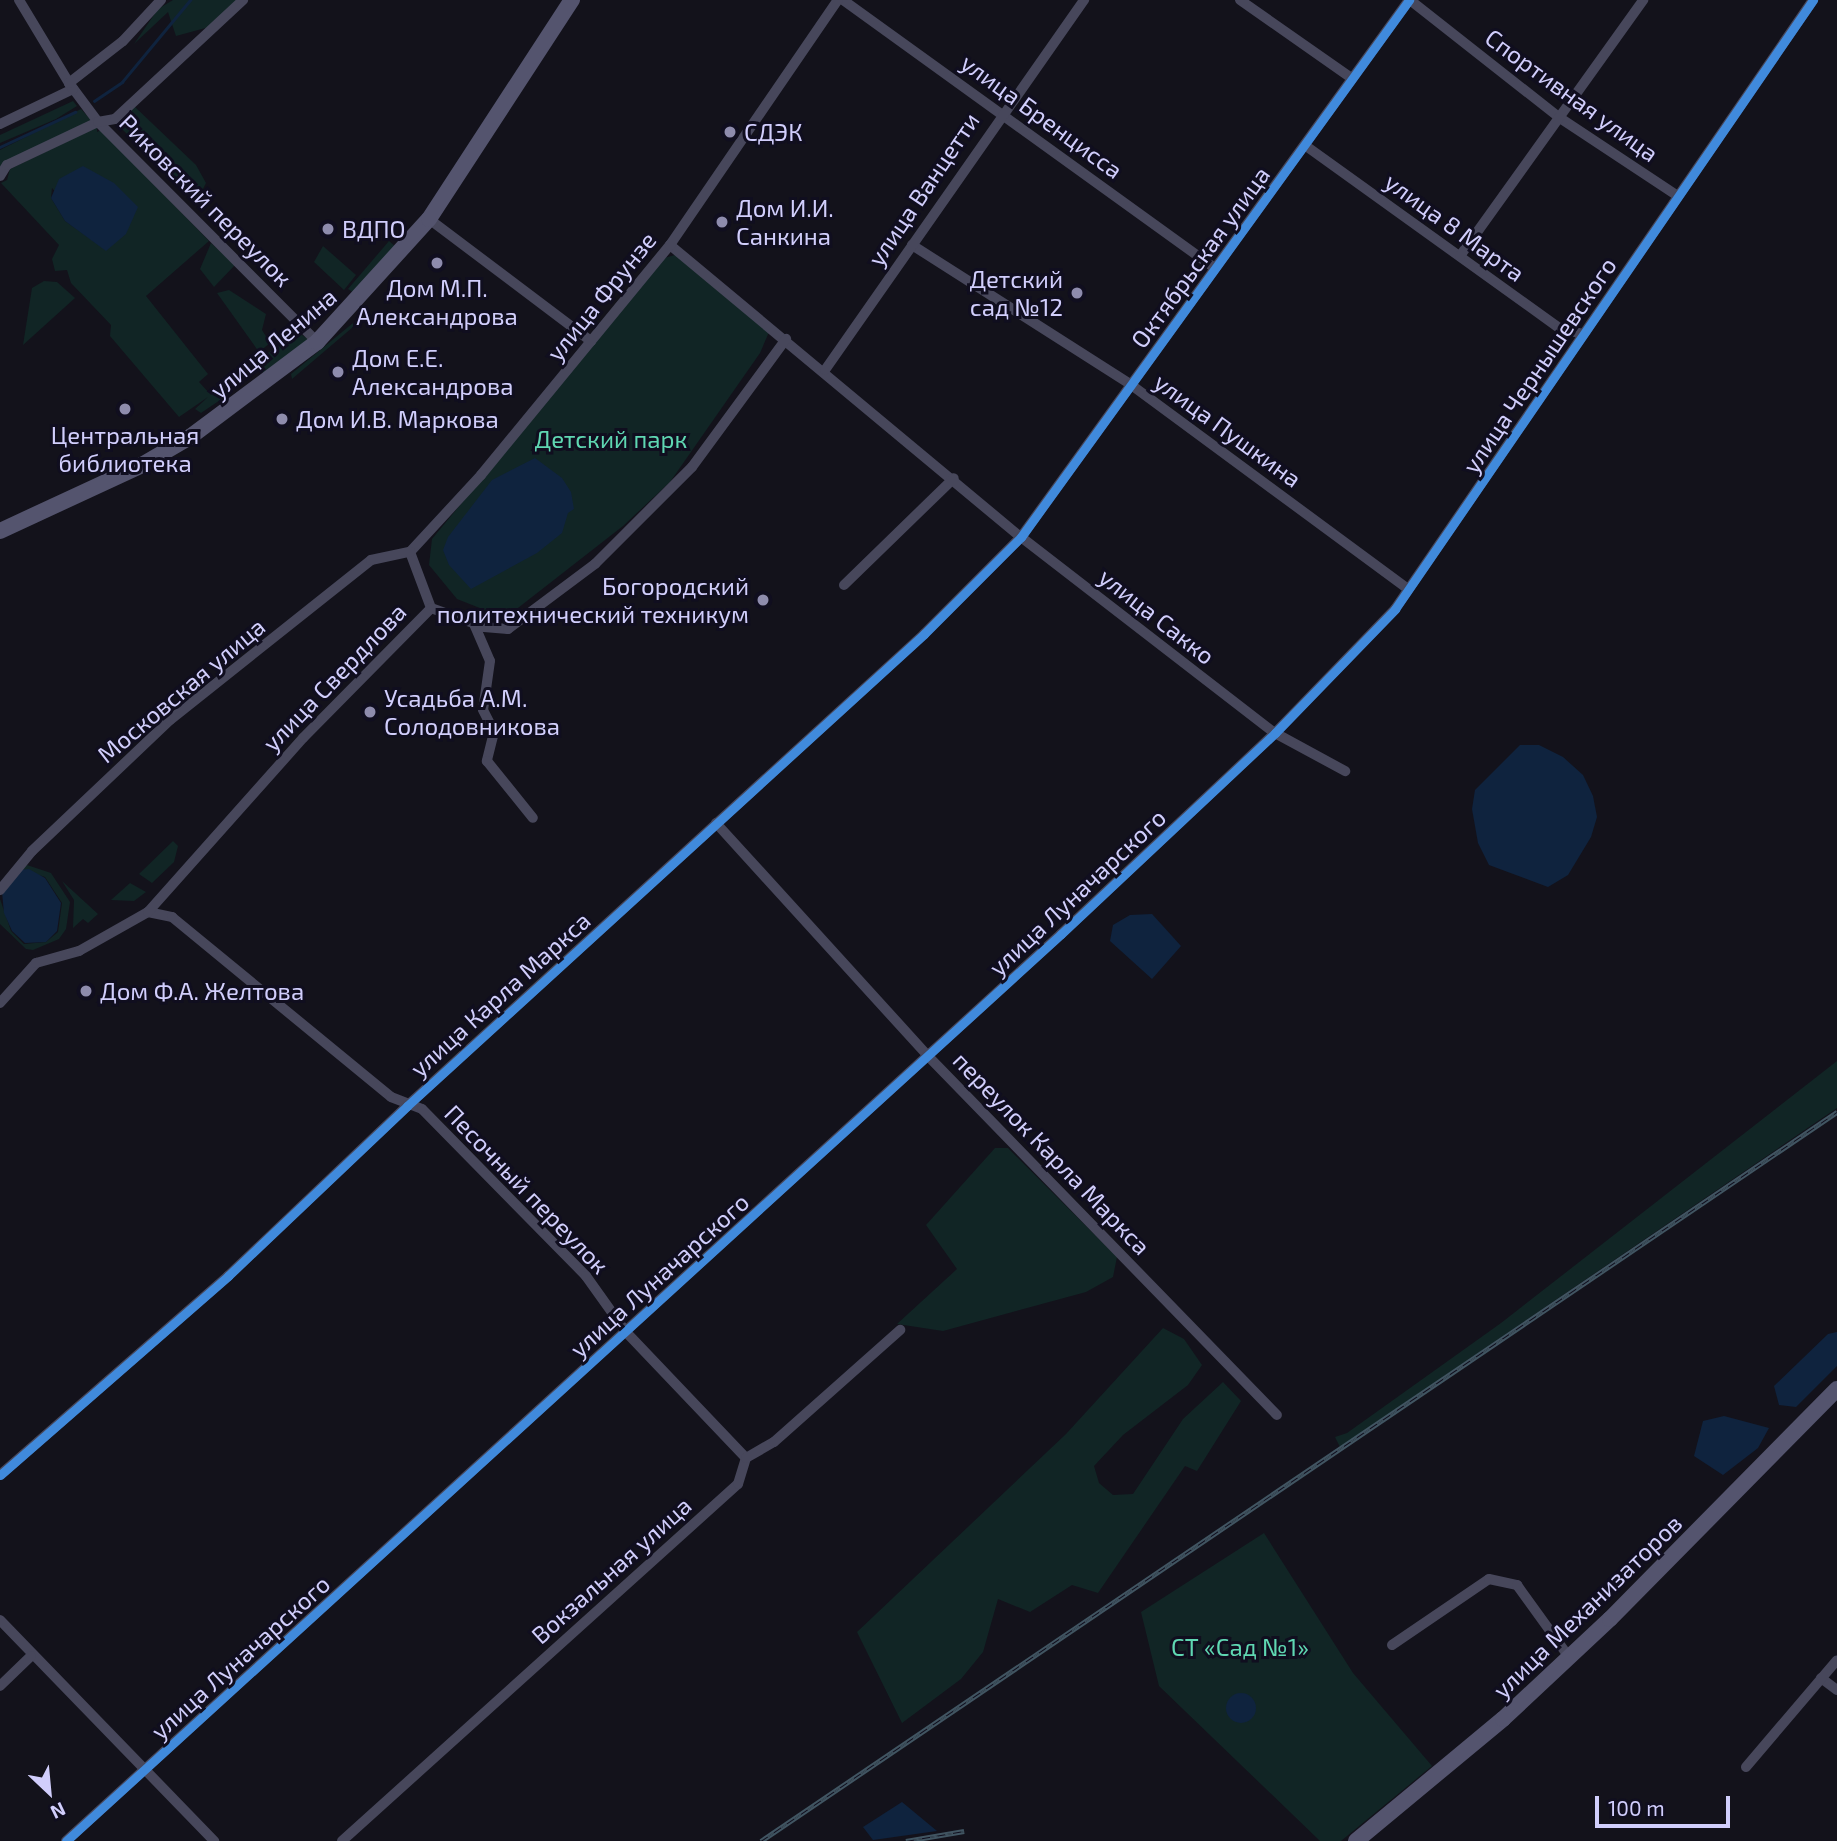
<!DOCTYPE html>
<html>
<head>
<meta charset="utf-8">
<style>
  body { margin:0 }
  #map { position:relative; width:1837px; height:1841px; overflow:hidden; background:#13121b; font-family:"Exo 2",sans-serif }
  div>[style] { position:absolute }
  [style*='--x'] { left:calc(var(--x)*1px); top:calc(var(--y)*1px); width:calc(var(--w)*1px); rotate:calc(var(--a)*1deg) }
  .green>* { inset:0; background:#112525 }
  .water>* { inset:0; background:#0f233e }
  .round { border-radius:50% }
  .stream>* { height:2.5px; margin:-1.25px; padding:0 1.25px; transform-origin:1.25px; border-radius:1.25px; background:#0f233e }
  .street>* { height:10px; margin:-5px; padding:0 5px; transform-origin:5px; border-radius:5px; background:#47475b }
  .secondary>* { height:16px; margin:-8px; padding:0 8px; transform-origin:8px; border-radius:8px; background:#54546e }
  .rail>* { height:5px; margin-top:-2.5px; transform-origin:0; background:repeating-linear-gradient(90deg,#100e1f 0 8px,#415562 0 16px); box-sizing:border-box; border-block:2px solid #415562 }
  .cycleway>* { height:9px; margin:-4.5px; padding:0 4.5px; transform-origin:4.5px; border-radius:4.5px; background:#408adc }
  .dots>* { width:19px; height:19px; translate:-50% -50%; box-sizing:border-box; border:4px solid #100e1f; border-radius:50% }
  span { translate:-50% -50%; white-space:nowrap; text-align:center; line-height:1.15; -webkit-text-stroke:6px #100e1f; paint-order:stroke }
  .street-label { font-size:24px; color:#d1cefc }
  .poi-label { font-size:24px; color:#d1cefc }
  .left { translate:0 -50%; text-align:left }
  .right { translate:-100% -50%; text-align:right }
  .park-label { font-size:24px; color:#5fd7b2 }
  .north { position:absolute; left:14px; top:1757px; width:70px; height:70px; -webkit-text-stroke:5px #100e1f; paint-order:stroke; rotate:154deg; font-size:19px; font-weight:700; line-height:28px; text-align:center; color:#d1cefc }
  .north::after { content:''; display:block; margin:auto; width:24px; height:32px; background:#d1cefc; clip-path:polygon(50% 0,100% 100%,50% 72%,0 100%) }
  .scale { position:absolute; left:1595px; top:1796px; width:135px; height:32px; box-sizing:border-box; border:4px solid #d1cefc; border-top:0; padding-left:9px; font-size:21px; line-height:24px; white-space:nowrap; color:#d1cefc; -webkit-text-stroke:5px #100e1f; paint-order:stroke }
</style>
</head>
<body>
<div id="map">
  <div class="green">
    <i style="clip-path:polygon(173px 0,238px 0,209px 27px,176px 36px,168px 12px,134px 44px,158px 9px)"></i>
    <i style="clip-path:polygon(73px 101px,77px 106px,56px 119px,0 143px,0 135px)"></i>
    <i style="clip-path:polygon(134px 106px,196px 165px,206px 183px,196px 203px,120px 127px)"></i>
    <i style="clip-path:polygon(81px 109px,91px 120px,0 170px,0 150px)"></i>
    <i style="clip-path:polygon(evenodd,97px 127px,97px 132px,101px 130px,209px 241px,146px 296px,208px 374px,199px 382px,211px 395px,220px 387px,229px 394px,201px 413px,195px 409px,208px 397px,179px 417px,110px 336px,111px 325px,71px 283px,67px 270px,55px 271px,52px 259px,59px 245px,1px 183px,7px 180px,10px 169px,97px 127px,52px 188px,106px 250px,65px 221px,51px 198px,52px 188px)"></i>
    <i style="clip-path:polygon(389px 241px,396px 247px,354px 293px,348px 289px)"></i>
    <i style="clip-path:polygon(211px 243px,235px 265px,214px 287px,200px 269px)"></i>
    <i style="clip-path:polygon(323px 246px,356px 275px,344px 290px,314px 262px)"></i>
    <i style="clip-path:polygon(675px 255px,769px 332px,760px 353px,670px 482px,623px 526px,509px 615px,500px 616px,457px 599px,429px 565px,432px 539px,664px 258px)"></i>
    <i style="clip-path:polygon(44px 281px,57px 282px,75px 298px,23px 345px,32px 288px)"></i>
    <i style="clip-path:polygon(229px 290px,266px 314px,262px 330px,270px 343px,259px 352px,217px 293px)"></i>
    <i style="clip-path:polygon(353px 323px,353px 327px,292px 379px,291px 374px)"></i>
    <i style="clip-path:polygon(298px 332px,309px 340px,264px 377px,259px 359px)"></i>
    <i style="clip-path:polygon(173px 841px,178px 846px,174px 862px,152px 883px,139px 874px)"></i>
    <i style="clip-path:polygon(27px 865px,51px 873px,70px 902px,66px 929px,59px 939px,33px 950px,26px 949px,0 924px,0 899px,11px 931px,24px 944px,46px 942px,58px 932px,62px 903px,45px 877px,20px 869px)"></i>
    <i style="clip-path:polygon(62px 881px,98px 914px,88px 923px,83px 919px,73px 928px,74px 900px)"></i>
    <i style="clip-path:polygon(130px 883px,146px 892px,134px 901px,111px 900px)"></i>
    <i style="clip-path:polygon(1837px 1061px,1837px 1108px,1340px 1447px,1335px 1437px,1347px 1433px,1501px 1323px)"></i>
    <i style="clip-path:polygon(995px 1148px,1008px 1148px,1117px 1257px,1113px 1277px,1086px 1292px,943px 1331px,897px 1324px,957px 1269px,926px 1225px)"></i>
    <i style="clip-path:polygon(1163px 1328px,1184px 1339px,1202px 1365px,1188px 1385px,1123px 1435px,1094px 1466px,1099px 1483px,1113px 1495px,1133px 1494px,1183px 1419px,1223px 1382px,1241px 1401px,1197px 1471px,1185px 1466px,1098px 1593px,1072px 1585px,1030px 1612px,998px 1599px,983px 1652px,961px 1679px,902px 1723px,857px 1632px,1066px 1434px)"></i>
    <i style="clip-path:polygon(1264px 1533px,1353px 1673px,1432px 1766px,1341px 1841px,1320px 1841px,1159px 1686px,1141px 1612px)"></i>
  </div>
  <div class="water">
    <i style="clip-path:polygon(83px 166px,114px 183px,138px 207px,126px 234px,106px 251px,65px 221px,51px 198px,59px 179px)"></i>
    <i style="clip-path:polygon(535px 458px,562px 478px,571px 492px,574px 509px,568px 513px,562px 533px,537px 553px,471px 589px,449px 565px,443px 550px,448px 537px,492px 480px)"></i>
    <i style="clip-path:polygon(1520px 745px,1539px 745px,1563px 757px,1583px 775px,1593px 796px,1597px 817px,1591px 837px,1568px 875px,1548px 887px,1489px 865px,1478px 843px,1472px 809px,1475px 790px)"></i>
    <i style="clip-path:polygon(29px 869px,45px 878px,61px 903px,57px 931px,46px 942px,25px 943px,12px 931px,4px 913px,2px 892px,19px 870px)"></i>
    <i style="clip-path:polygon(1152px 914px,1181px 946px,1152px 979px,1110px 941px,1113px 925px,1130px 915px)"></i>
    <i style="clip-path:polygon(1837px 1332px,1837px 1366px,1796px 1407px,1779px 1405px,1774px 1386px,1828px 1334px)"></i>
    <i style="clip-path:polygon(1724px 1416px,1769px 1428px,1758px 1448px,1723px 1475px,1694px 1456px,1703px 1421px)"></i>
    <i class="round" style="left:1226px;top:1693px;width:30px;height:30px"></i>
    <i style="clip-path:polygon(902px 1802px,937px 1831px,873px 1840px,863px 1827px)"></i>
  </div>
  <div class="stream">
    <i style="--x:94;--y:101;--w:34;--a:-34"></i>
    <i style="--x:122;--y:82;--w:107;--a:-50.3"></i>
    <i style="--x:0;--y:147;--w:83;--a:-25"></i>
  </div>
  <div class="street">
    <i style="--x:19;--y:0;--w:97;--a:58.9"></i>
    <i style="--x:69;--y:83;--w:49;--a:53.4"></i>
    <i style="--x:98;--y:122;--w:310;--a:45.1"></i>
    <i style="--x:843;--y:0;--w:458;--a:35.8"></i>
    <i style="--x:1240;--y:0;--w:134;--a:35"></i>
    <i style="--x:1410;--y:0;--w:191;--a:38.2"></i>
    <i style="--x:1560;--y:118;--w:141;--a:33.5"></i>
    <i style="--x:0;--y:124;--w:81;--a:-25.6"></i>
    <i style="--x:73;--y:89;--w:7;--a:-124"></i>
    <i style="--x:69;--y:83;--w:68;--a:-37.9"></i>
    <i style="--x:123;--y:41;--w:56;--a:-47.2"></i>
    <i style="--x:1306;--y:146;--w:312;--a:35.7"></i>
    <i style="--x:1559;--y:328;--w:25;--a:14"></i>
    <i style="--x:0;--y:176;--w:13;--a:-58"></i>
    <i style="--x:7;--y:165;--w:101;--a:-25.3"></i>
    <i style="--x:98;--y:122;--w:17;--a:-10"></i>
    <i style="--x:115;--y:119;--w:175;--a:-42.9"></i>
    <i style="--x:429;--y:219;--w:203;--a:37"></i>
    <i style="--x:670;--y:245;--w:457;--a:39.8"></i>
    <i style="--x:1021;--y:537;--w:321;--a:37.7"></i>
    <i style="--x:1275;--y:733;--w:80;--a:28.5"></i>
    <i style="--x:912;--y:245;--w:259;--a:32.5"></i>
    <i style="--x:1130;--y:384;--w:345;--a:36.4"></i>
    <i style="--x:1460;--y:256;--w:315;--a:-54.4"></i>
    <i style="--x:825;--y:370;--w:452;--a:-55"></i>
    <i style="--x:410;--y:552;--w:105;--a:-47.3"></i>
    <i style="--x:481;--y:475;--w:298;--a:-50.6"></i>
    <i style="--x:670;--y:245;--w:297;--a:-55.6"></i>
    <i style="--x:410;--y:552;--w:60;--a:69.4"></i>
    <i style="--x:844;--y:585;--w:153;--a:-44.2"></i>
    <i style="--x:431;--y:608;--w:56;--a:19.7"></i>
    <i style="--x:484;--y:627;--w:24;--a:5"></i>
    <i style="--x:508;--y:629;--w:109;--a:-36.8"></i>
    <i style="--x:595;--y:564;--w:137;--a:-45"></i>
    <i style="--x:692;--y:467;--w:159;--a:-53.7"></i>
    <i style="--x:474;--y:624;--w:40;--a:66.6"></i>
    <i style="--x:490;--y:661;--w:49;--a:98.1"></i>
    <i style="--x:483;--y:710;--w:25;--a:63"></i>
    <i style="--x:494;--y:732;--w:30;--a:104"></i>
    <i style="--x:487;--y:761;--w:73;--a:51.1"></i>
    <i style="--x:716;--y:823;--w:314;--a:47.7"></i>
    <i style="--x:927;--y:1055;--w:502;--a:45.81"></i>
    <i style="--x:0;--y:890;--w:50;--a:-50.6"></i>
    <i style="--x:32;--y:851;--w:190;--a:-43.5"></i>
    <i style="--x:170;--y:720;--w:257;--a:-38.5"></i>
    <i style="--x:371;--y:560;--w:40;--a:-12"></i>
    <i style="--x:148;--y:912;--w:25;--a:12"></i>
    <i style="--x:172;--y:917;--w:283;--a:39.4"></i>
    <i style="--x:391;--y:1097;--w:33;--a:21"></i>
    <i style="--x:422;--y:1109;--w:234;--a:45.5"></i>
    <i style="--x:586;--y:1276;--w:69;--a:54.5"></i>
    <i style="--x:626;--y:1332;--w:174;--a:46.4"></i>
    <i style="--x:0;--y:1003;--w:54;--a:-48"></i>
    <i style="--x:36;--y:963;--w:45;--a:-15.6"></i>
    <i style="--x:79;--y:951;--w:79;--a:-29.5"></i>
    <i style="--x:148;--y:912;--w:233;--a:-48.3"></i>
    <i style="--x:303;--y:738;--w:182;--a:-45.4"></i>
    <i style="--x:0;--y:1475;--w:303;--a:-41.1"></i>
    <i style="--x:228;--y:1276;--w:247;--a:-43.5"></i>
    <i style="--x:407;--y:1106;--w:700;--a:-42.39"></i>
    <i style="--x:924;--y:634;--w:137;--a:-45"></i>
    <i style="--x:1021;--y:537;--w:663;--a:-54.15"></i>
    <i style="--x:0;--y:1620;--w:308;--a:45.9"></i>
    <i style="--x:1392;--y:1645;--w:117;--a:-34.2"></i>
    <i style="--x:1489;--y:1579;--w:29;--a:12"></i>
    <i style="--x:1517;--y:1585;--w:89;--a:54.2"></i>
    <i style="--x:1821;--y:1678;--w:20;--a:37"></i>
    <i style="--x:0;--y:1686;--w:43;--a:-44.1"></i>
    <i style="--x:1746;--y:1767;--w:140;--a:-49.6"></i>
    <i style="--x:66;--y:1841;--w:1346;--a:-42.35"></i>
    <i style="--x:1061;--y:934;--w:294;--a:-43.2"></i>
    <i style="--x:1275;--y:733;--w:173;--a:-45.9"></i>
    <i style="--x:1395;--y:609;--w:739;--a:-55.54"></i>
    <i style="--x:342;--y:1841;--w:533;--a:-42.04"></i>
    <i style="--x:738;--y:1484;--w:27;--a:-73"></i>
    <i style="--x:746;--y:1458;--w:32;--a:-30"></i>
    <i style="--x:774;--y:1442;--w:169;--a:-41.6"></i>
  </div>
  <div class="secondary">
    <i style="--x:0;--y:531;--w:157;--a:-24.9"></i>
    <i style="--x:142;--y:465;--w:56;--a:-30.3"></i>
    <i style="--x:190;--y:437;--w:159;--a:-36.8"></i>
    <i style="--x:317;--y:342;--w:166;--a:-47.7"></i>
    <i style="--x:429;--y:219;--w:262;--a:-56.9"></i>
    <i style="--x:1356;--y:1841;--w:191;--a:-39.7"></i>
    <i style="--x:1503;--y:1719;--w:146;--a:-43.1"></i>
    <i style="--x:1610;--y:1619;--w:323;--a:-45.4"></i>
  </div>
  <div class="rail">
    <i style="--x:761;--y:1841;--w:1300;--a:-34.12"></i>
    <i style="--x:906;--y:1841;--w:59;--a:-9.8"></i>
  </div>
  <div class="cycleway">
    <i style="--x:0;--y:1475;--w:303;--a:-41.1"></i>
    <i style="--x:228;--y:1276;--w:247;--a:-43.5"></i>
    <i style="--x:407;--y:1106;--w:700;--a:-42.39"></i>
    <i style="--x:924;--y:634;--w:137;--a:-45"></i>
    <i style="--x:1021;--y:537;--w:663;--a:-54.15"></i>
    <i style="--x:66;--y:1841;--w:1346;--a:-42.35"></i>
    <i style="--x:1061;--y:934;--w:294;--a:-43.2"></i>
    <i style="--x:1275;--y:733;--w:173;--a:-45.9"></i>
    <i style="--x:1395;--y:609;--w:739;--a:-55.54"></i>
  </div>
  <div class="dots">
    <i style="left:730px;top:132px;background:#8e8cad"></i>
    <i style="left:722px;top:222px;background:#8e8cad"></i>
    <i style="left:328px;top:229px;background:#8e8cad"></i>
    <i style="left:437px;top:263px;background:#8e8cad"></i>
    <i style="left:1077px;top:293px;background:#8e8cad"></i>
    <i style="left:338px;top:372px;background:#8e8cad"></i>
    <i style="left:125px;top:409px;background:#8e8cad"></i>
    <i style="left:282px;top:419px;background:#8e8cad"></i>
    <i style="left:763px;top:600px;background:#8e8cad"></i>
    <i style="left:370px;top:712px;background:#8e8cad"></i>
    <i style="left:86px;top:991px;background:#8e8cad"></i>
  </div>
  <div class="street-label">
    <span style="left:1572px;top:95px;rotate:36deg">Спортивная улица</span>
    <span style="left:1042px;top:116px;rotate:36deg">улица Бренцисса</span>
    <span style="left:923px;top:189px;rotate:-56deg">улица Ванцетти</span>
    <span style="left:206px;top:200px;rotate:45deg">Риковский переулок</span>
    <span style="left:1455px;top:227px;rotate:36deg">улица 8 Марта</span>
    <span style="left:1200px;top:257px;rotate:-54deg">Октябрьская улица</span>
    <span style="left:601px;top:296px;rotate:-51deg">улица Фрунзе</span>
    <span style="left:273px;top:343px;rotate:-40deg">улица Ленина</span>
    <span style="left:1539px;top:365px;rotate:-56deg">улица Чернышевского</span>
    <span style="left:1228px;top:430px;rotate:36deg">улица Пушкина</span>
    <span style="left:1157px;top:616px;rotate:38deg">улица Сакко</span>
    <span style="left:334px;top:677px;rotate:-46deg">улица Свердлова</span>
    <span style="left:181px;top:690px;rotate:-40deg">Московская улица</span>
    <span style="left:1077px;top:892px;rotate:-43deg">улица Луначарского</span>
    <span style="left:500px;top:994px;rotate:-42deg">улица Карла Маркса</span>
    <span style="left:1052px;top:1153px;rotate:46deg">переулок Карла Маркса</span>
    <span style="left:527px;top:1189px;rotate:46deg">Песочный переулок</span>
    <span style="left:659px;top:1275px;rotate:-42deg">улица Луначарского</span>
    <span style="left:611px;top:1570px;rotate:-42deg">Вокзальная улица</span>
    <span style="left:1587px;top:1606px;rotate:-44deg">улица Механизаторов</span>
    <span style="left:240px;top:1657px;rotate:-42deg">улица Луначарского</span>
  </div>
  <div class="poi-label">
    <span class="left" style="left:744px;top:132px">СДЭК</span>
    <span class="left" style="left:736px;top:222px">Дом И.И.<br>Санкина</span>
    <span class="left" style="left:342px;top:229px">ВДПО</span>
    <span class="right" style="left:1063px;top:293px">Детский<br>сад №12</span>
    <span style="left:437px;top:302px">Дом М.П.<br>Александрова</span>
    <span class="left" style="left:352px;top:372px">Дом Е.Е.<br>Александрова</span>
    <span class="left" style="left:296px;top:419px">Дом И.В. Маркова</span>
    <span style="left:125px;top:449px">Центральная<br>библиотека</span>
    <span class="right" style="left:749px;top:600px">Богородский<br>политехнический техникум</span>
    <span class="left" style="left:384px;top:712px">Усадьба А.М.<br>Солодовникова</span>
    <span class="left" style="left:100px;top:991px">Дом Ф.А. Желтова</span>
  </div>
  <div class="park-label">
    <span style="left:611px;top:439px">Детский парк</span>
    <span style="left:1240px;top:1647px">СТ «Сад №1»</span>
  </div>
  <div class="north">N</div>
  <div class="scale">100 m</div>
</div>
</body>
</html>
